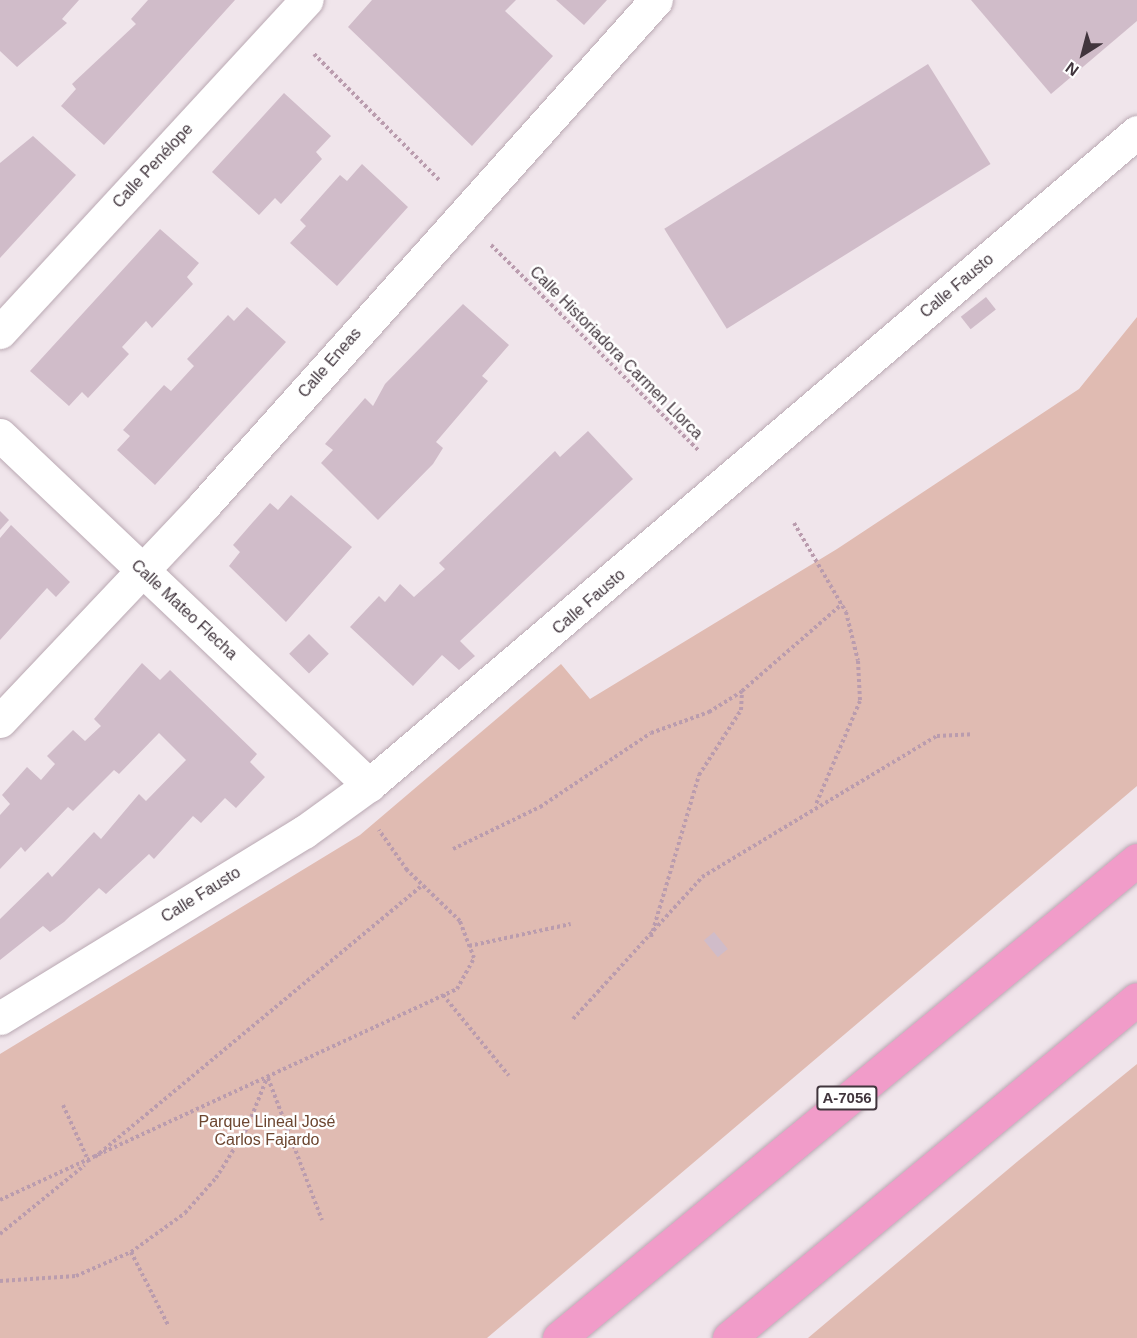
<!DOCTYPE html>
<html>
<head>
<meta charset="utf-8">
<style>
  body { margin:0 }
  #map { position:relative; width:1137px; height:1338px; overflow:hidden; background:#f0e5eb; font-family:Arial,sans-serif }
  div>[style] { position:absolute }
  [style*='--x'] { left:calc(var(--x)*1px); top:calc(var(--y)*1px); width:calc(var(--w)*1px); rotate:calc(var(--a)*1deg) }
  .green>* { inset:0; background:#e0bbb2 }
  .building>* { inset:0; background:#d0bcc9; transform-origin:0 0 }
  .path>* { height:4px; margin-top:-2px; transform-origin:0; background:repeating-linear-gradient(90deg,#ba9cae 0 3px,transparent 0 6px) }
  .roads { filter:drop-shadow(0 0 2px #baa9b3) drop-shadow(0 0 2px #baa9b3) }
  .street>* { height:33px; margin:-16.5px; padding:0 16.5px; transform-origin:16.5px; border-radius:16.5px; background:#fff }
  .primary>* { height:33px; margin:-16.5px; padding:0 16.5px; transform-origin:16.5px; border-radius:16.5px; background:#f19cc9 }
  span { translate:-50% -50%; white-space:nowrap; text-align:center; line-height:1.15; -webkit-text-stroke:5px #fff; paint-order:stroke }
  .shield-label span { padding:2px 4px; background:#fff; border:2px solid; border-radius:4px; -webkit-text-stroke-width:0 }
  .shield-label { font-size:15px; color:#41353d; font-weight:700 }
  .street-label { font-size:16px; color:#41353d }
  .park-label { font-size:16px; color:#6c4630 }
  .north { position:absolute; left:1053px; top:24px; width:60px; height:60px; -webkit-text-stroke:4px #fff; paint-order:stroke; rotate:216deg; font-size:16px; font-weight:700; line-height:24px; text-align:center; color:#41353d }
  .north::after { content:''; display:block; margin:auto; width:21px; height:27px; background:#41353d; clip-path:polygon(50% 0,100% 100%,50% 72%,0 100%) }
</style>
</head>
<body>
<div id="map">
  <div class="green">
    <i style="clip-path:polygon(1137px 317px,1137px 786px,487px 1338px,0 1338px,0 1054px,360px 835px,561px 664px,590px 699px,837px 549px,1079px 389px)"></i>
    <i style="clip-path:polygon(1137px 1064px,1137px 1338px,808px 1338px,1018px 1161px)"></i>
  </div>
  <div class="building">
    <i style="clip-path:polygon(0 0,79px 0,62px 19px,67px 23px,17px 67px,0 51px)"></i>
    <i style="clip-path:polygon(148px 0,235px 0,104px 145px,61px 106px,76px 89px,72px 84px,136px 24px,131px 19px)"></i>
    <i style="clip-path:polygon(372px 0,516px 0,505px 11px,553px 56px,472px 146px,348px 27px)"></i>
    <i style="clip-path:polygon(556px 0,607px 0,584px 25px)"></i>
    <i style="clip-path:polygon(971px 0,1137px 0,1137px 21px,1051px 94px)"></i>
    <i style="left:928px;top:64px;width:118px;height:311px;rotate:58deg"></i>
    <i style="clip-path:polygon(284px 93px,331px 136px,316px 152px,322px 159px,281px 204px,275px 198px,259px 215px,212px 172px)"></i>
    <i style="clip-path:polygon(33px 136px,76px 175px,0 258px,0 163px)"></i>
    <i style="clip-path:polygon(362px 164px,408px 207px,337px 286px,290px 243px,306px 226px,300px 220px,340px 175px,347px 181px)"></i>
    <i style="clip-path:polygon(160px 229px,199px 263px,187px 277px,193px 284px,152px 328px,146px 321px,122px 347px,129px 354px,88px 398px,82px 392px,69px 406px,30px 371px)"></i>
    <i style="left:986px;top:297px;width:16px;height:32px;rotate:52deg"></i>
    <i style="clip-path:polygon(463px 304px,509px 345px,482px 376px,488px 381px,436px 442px,443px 448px,433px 464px,378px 520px,321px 463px,333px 450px,325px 444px,365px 398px,373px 406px,385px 384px)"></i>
    <i style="clip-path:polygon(247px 307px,286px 342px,155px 485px,117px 450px,130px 436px,123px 430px,164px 385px,171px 391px,194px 366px,187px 359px,228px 315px,234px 321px)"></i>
    <i style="clip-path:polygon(588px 431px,633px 479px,460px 641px,475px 656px,459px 670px,442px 655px,413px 686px,350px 627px,379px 596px,385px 602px,400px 584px,414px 597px,445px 569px,439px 563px,555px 451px,560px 457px)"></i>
    <i style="clip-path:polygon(291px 495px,352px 547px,286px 622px,229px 566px,240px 552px,233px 545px,253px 522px,270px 503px,278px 510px)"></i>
    <i style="clip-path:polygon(0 511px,9px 520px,0 530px)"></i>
    <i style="clip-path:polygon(11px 525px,70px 582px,56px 597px,47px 588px,0 640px,0 538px)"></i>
    <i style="left:309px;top:634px;width:28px;height:28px;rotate:45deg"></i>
    <i style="clip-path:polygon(142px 663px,160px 680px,170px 670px,257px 754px,250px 762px,265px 777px,236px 808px,225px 798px,201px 823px,193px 816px,154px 859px,149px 854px,106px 894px,99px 888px,64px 922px,50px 932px,43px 926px,0 960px,0 919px,48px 872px,52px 877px,94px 832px,101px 839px,139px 794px,146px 801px,186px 760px,159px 733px,119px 774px,114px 770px,73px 811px,68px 807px,25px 852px,21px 847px,0 869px,0 815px,10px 804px,2px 795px,27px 767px,41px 780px,55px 764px,47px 756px,73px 730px,85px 741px,101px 726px,94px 719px)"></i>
    <i style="left:714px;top:932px;width:22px;height:13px;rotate:51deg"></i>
  </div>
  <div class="path">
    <i style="--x:314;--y:54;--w:179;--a:45.2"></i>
    <i style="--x:491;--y:245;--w:293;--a:44.7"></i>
    <i style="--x:794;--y:523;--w:103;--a:59.7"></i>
    <i style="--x:846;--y:612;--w:50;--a:76.2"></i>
    <i style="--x:858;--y:661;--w:40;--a:87.1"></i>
    <i style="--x:860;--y:701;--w:112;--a:113.1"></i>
    <i style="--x:453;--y:849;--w:97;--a:-25.8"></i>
    <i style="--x:540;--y:807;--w:133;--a:-33.7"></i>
    <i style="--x:651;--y:733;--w:62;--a:-19.9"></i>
    <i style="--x:709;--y:712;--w:39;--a:-32"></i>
    <i style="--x:742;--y:691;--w:133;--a:-41"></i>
    <i style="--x:651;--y:937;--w:169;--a:-73.5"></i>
    <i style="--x:699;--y:775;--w:77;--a:-57.1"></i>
    <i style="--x:741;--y:710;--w:19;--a:-87"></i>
    <i style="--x:469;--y:946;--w:104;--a:-12.2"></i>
    <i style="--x:443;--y:995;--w:104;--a:50.8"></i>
    <i style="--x:573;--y:1019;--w:192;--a:-47.7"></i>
    <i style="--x:702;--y:877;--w:274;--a:-31"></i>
    <i style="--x:937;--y:736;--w:35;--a:-3"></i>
    <i style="--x:268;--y:1078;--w:152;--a:69.2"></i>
    <i style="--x:63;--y:1105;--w:63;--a:65.5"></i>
    <i style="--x:95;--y:1157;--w:426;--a:-39.7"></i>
    <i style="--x:0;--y:1200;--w:503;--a:-24.78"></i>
    <i style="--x:457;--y:989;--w:35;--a:-61"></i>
    <i style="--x:474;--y:958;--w:40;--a:-111"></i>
    <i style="--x:460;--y:921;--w:74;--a:-136.1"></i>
    <i style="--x:407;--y:870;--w:49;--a:-125"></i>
    <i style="--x:0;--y:1234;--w:109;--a:-39.1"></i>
    <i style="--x:131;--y:1252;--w:82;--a:63.1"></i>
    <i style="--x:0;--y:1281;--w:76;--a:-3.8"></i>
    <i style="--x:76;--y:1276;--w:60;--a:-23.6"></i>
    <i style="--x:131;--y:1252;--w:67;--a:-35.8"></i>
    <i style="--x:185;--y:1213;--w:47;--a:-48.5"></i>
    <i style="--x:216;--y:1178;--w:59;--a:-58.2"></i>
    <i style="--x:247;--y:1128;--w:54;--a:-68.2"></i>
  </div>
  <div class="roads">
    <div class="street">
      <i style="--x:0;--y:332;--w:452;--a:-47.3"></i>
      <i style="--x:0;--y:435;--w:509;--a:43.49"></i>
      <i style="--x:0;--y:721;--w:299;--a:-46.6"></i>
      <i style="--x:205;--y:504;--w:676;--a:-48.18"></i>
      <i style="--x:0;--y:1018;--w:356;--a:-31.5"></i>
      <i style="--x:304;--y:832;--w:80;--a:-35.9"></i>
      <i style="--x:369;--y:785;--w:1008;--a:-40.37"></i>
    </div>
    <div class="primary">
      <i style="--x:559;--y:1338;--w:750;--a:-39.59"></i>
      <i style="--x:729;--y:1338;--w:530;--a:-39.72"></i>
    </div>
  </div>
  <div class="shield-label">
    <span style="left:847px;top:1098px">A-7056</span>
  </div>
  <div class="street-label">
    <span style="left:153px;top:166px;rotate:-47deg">Calle Penélope</span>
    <span style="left:957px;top:286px;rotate:-40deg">Calle Fausto</span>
    <span style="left:616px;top:353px;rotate:45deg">Calle Historiadora Carmen Llorca</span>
    <span style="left:330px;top:363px;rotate:-49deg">Calle Eneas</span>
    <span style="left:589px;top:602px;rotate:-41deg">Calle Fausto</span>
    <span style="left:184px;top:610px;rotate:43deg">Calle Mateo Flecha</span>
    <span style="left:201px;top:895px;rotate:-32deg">Calle Fausto</span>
  </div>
  <div class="park-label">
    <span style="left:267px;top:1131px">Parque Lineal José<br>Carlos Fajardo</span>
  </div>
  <div class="north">N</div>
</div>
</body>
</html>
